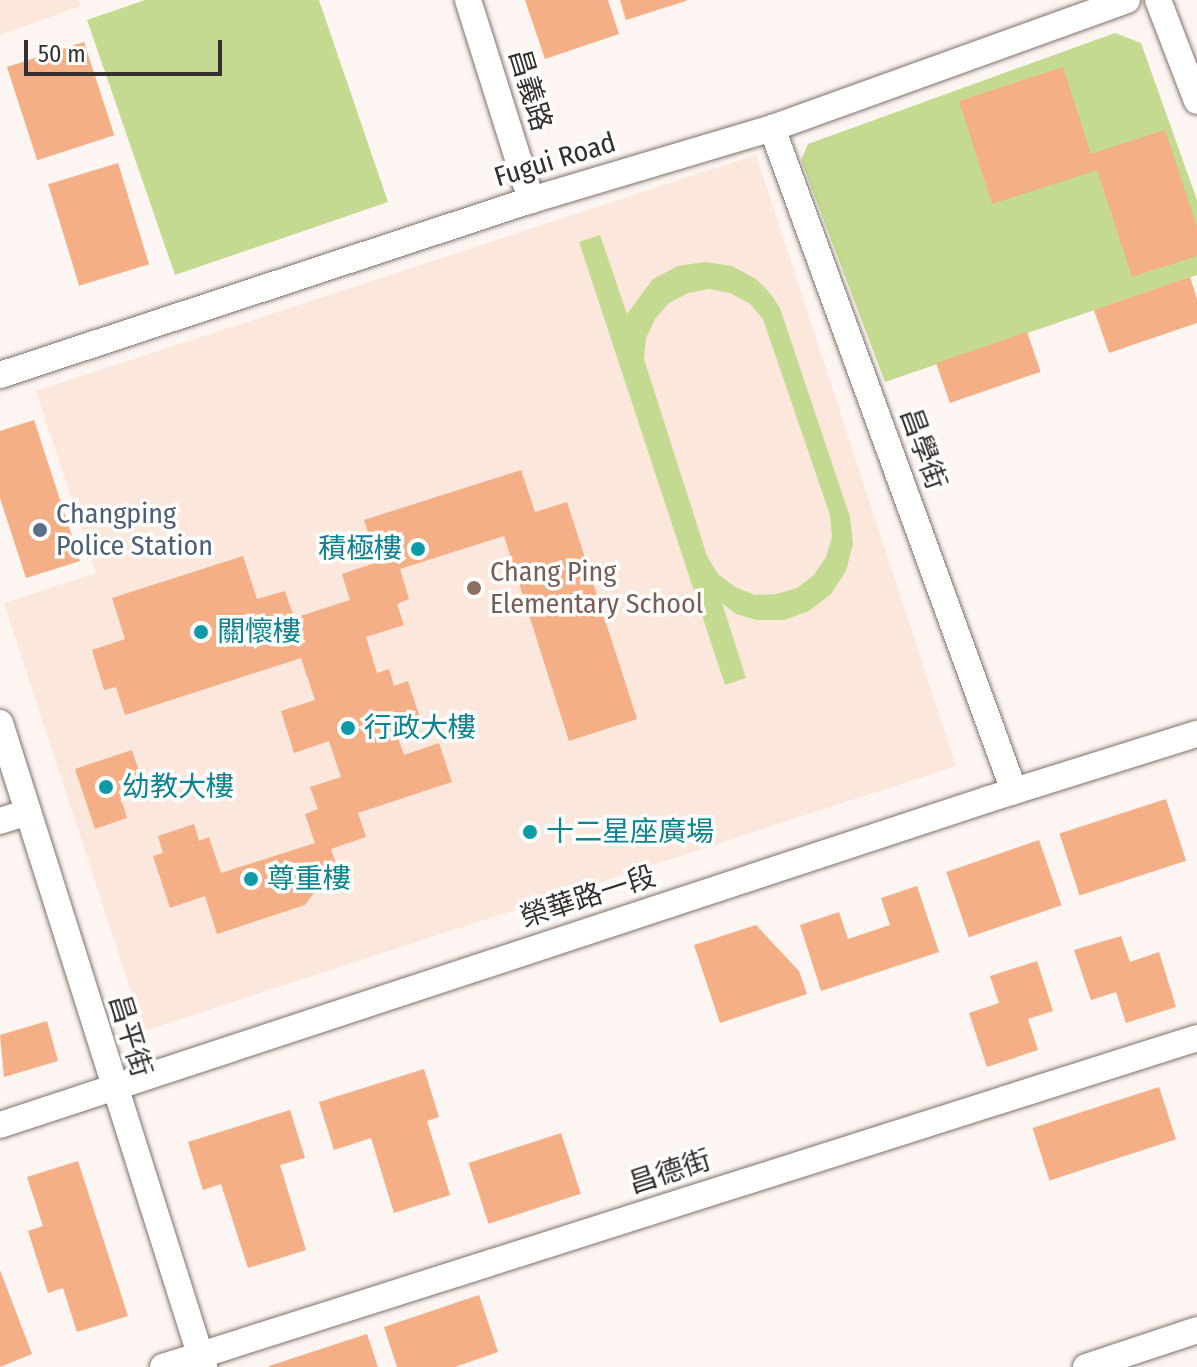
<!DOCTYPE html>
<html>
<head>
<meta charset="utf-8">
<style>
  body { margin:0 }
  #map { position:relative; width:1197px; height:1367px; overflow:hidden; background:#fdf5f1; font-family:"Fira Sans Condensed","Noto Sans TC",sans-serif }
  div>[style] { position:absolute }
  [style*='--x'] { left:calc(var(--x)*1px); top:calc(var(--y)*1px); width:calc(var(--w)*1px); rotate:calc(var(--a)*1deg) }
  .built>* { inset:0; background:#fce7dc }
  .green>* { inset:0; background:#c4da90 }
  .building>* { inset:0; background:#f5af87; transform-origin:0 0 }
  .roads { filter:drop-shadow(0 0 2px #7e726c) drop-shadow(0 0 2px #7e726c) }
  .minor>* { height:26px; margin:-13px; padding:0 13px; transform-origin:13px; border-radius:13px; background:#fff }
  .dots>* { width:22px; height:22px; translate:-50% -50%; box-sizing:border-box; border:4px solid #fff; border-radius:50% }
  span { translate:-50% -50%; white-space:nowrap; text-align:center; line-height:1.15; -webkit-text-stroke:7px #fff; paint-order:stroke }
  .street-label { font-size:28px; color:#35302d }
  .service-label { font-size:28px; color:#4e5e75 }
  .left { translate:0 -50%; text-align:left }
  .culture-label { font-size:28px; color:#0d838f }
  .right { translate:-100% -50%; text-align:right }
  .education-label { font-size:28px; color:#785e54 }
  .scale { position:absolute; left:24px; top:40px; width:198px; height:36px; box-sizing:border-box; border:4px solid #35302d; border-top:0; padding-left:10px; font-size:24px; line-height:28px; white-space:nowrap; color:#35302d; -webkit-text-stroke:6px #fff; paint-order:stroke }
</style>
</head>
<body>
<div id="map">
  <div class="built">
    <i style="clip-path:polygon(0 0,79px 0,81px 6px,0 35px)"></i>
    <i style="clip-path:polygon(756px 155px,956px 766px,144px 1031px,4px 603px,96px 573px,36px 391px)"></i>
  </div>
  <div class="green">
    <i style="clip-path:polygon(145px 0,319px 0,388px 202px,175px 275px,87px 20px)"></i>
    <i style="clip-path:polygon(1115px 33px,1141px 43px,1197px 200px,1197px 275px,885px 382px,801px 160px,808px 144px)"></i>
    <i style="clip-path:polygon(evenodd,600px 235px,627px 314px,653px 279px,678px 266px,705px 262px,732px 266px,756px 279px,770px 293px,780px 308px,850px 517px,853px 544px,846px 571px,831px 594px,809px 611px,784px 620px,756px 620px,736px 614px,722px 603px,746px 678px,725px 685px,579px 242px,600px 235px,709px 289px,730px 293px,749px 303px,763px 319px,830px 515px,832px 537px,826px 557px,814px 575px,797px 588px,777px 594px,755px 595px,735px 587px,718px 574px,707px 556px,644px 359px,646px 338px,655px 319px,669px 303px,688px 293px,709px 289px)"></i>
  </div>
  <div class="building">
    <i style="clip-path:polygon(525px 0,608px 0,619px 34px,545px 59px)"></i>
    <i style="clip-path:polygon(620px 0,686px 0,686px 1px,626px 20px)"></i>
    <i style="left:84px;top:42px;width:98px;height:81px;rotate:72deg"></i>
    <i style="clip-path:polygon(1063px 67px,1091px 154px,1165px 130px,1197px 227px,1197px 256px,1132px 277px,1097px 170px,992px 204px,959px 101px)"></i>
    <i style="left:118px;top:163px;width:106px;height:73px;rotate:73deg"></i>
    <i style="clip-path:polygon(1190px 277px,1197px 299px,1197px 323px,1109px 353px,1094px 310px)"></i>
    <i style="left:1027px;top:332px;width:42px;height:96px;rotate:71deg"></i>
    <i style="clip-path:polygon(34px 420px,80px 561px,26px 578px,0 498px,0 431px)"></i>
    <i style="clip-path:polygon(521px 470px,535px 512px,567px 502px,637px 719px,569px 741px,504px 536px,400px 569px,409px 599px,397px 604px,404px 625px,366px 637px,377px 673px,389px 669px,394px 686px,408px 681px,422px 724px,396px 732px,404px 755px,439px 743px,452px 782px,358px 813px,366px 837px,331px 849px,343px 884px,314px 893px,305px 905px,217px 934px,205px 896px,170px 908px,153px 856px,163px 853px,158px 836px,194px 824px,199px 841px,209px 837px,221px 873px,315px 843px,305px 814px,318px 809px,310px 787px,341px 777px,329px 741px,294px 753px,281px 711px,315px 700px,301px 658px,125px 715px,116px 687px,104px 690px,92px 650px,125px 639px,112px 598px,243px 556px,257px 599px,285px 591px,294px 618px,350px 600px,342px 574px,378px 562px,364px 520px)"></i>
    <i style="clip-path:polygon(132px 750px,143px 783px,119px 791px,127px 818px,95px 829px,75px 769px)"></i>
    <i style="left:1166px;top:799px;width:65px;height:112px;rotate:72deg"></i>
    <i style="left:1039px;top:840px;width:69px;height:98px;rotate:71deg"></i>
    <i style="clip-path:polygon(917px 886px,939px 952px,821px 991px,800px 925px,839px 912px,848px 939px,890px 925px,881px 898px)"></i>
    <i style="clip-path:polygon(756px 925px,799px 971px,807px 994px,720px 1023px,694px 945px)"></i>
    <i style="clip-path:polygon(1121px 936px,1130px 962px,1159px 952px,1176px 1007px,1126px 1023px,1116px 992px,1091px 1000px,1074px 950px)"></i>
    <i style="clip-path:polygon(1037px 961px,1053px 1011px,1028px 1019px,1038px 1050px,987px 1067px,969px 1013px,999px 1003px,990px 976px)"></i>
    <i style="clip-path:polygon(47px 1021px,58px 1061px,4px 1077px,0 1035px)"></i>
    <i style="clip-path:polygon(424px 1069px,439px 1117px,427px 1121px,450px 1195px,394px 1213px,371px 1138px,334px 1150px,319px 1102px)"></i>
    <i style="left:1159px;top:1087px;width:55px;height:133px;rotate:72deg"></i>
    <i style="clip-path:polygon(290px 1110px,305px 1158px,280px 1165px,306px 1250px,248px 1268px,221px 1184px,203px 1190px,188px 1142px)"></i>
    <i style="left:561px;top:1133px;width:64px;height:97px;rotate:72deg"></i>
    <i style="clip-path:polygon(78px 1161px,128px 1316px,77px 1332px,63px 1288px,48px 1293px,28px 1231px,43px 1226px,27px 1177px)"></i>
    <i style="clip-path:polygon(0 1270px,32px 1354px,0 1367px)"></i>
    <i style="clip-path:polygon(479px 1295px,498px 1352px,455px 1367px,397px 1367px,384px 1327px)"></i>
    <i style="clip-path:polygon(367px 1334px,378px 1367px,269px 1367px,269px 1366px)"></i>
  </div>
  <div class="roads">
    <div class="minor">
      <i style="--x:468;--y:0;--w:210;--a:72.5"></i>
      <i style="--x:1158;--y:0;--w:108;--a:68.9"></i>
      <i style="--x:772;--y:128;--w:706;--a:69.95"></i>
      <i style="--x:0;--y:375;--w:559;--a:-18.24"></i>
      <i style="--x:531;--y:200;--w:252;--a:-16.6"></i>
      <i style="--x:772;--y:128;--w:377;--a:-19.8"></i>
      <i style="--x:0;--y:723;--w:676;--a:72.42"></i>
      <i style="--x:0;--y:821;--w:29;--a:-18"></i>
      <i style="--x:0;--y:1125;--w:1041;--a:-18.24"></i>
      <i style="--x:989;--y:799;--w:218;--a:-17.4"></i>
      <i style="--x:163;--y:1367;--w:1085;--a:-17.65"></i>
      <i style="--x:1086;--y:1367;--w:117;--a:-18.4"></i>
    </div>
  </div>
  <div class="dots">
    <i style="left:40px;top:530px;background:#5c6f8a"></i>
    <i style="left:418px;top:549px;background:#0f9aa8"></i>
    <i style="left:474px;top:588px;background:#8d6e63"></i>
    <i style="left:201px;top:632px;background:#0f9aa8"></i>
    <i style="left:348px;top:728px;background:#0f9aa8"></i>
    <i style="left:106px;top:787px;background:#0f9aa8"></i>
    <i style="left:530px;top:832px;background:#0f9aa8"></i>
    <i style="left:251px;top:879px;background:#0f9aa8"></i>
  </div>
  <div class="street-label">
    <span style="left:530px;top:90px;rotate:73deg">昌義路</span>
    <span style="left:555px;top:160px;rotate:-17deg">Fugui Road</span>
    <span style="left:923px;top:449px;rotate:70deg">昌學街</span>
    <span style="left:588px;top:897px;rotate:-18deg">榮華路一段</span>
    <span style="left:130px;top:1036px;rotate:73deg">昌平街</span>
    <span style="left:670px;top:1172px;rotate:-18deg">昌德街</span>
  </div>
  <div class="service-label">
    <span class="left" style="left:56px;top:530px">Changping<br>Police Station</span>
  </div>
  <div class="culture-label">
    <span class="right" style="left:402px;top:549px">積極樓</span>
    <span class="left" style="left:217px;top:632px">關懷樓</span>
    <span class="left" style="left:364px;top:728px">行政大樓</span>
    <span class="left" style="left:122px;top:787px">幼教大樓</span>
    <span class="left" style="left:546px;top:832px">十二星座廣場</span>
    <span class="left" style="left:267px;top:879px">尊重樓</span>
  </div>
  <div class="education-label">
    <span class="left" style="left:490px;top:588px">Chang Ping<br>Elementary School</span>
  </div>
  <div class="scale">50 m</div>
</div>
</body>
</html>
